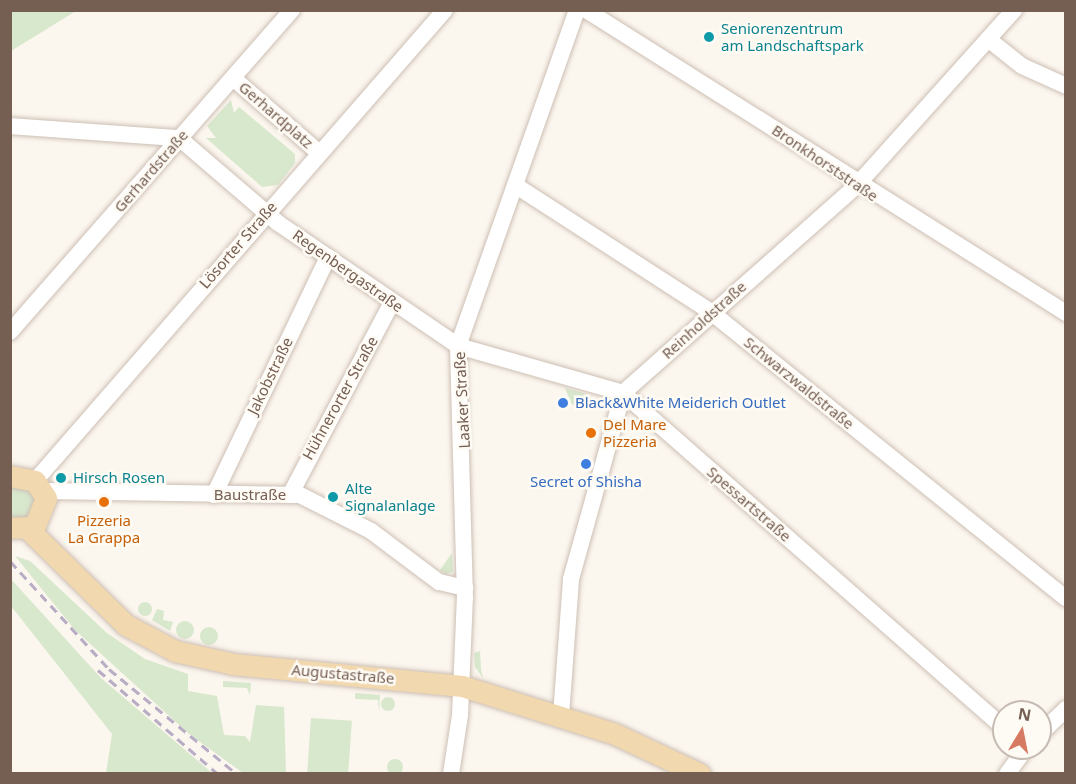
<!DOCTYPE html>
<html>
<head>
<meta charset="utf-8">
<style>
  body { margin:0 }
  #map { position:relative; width:1076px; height:784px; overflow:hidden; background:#fbf6ee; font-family:"Noto Sans",sans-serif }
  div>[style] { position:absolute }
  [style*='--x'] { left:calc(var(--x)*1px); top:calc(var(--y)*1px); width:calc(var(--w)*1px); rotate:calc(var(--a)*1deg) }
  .green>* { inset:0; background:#d8e8cd; transform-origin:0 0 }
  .round { border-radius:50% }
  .roads { filter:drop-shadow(0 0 2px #cdbfb4) drop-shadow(0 0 2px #cdbfb4) }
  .minor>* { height:16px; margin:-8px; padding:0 8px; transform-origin:8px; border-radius:8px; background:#fff }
  .major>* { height:21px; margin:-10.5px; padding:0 10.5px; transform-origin:10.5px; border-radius:10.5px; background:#f1d8af }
  .rail>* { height:3px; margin-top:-1.5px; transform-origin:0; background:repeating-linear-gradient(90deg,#b9acc5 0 9px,transparent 0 15px) }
  .dots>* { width:16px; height:16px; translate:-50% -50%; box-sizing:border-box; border:3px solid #fefaf4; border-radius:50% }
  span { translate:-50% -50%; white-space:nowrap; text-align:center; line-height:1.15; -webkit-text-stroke:5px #fefaf4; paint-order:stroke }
  .culture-label { font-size:15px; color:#0d838f }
  .left { translate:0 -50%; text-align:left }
  .street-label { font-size:15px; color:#755e52 }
  .shop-label { font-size:15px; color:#366cbe }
  .food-label { font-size:15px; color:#c56008 }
  .frame { position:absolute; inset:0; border:12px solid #755e52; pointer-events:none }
  .north { position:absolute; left:992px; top:700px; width:60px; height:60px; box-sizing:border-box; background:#fefaf4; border:2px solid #c7bcb3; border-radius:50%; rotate:10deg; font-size:16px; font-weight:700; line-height:24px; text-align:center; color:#755e52 }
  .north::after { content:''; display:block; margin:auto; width:21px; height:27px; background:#d67b62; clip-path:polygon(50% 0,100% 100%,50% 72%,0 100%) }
</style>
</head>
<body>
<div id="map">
  <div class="green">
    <i style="clip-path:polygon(11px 10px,76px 10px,76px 11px,11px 51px)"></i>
    <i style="clip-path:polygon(231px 100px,234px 113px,239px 107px,295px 154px,295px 163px,278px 185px,262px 187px,206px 138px,216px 138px,207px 126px)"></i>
    <i style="clip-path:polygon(565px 388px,587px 394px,585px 399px,572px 405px)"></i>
    <i style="clip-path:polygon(10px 482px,36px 493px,32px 515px,20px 520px,11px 517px)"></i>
    <i style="clip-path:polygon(452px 553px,453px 572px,446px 574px,440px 570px)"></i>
    <i style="clip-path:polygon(15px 556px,30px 561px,107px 633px,145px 659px,188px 674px,188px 691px,217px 696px,224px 735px,245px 736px,250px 742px,256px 705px,284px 707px,286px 773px,243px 773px,189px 734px,75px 630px)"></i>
    <i style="clip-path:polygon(10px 578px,101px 678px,212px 773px,106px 773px,112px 734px,11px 606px)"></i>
    <i class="round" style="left:138px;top:602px;width:14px;height:14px"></i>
    <i style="clip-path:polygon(157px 609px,164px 611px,163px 620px,173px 622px,170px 631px,152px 620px)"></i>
    <i class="round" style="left:176px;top:621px;width:18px;height:18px"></i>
    <i class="round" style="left:200px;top:627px;width:18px;height:18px"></i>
    <i style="clip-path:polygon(480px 651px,481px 669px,483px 678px,475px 667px,474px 653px)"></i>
    <i style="clip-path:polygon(223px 681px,251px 683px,250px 695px,247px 688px,223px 687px)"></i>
    <i style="clip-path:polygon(355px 693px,380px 695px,379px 712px,378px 700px,355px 699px)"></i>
    <i class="round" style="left:381px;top:697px;width:14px;height:14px"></i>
    <i style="left:311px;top:718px;width:41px;height:55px;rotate:4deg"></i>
    <i class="round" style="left:387px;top:759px;width:16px;height:16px"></i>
  </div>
  <div class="roads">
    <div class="minor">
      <i style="--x:586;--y:10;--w:568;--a:32.26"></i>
      <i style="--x:988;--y:39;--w:43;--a:38.5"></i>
      <i style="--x:1022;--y:66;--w:48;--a:24.4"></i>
      <i style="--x:233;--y:78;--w:113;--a:41"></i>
      <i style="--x:10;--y:126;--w:169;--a:4.1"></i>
      <i style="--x:179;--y:138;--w:130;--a:40.6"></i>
      <i style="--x:278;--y:223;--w:218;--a:34.3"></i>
      <i style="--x:458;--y:346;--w:172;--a:15.9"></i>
      <i style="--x:623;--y:393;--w:507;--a:41.32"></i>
      <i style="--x:518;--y:187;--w:230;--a:32.9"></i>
      <i style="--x:711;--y:312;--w:456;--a:38.9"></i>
      <i style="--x:10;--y:332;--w:428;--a:-48.8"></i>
      <i style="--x:35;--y:481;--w:624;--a:-48.96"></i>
      <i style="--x:45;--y:491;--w:255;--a:0.9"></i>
      <i style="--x:300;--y:495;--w:80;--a:26.9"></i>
      <i style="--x:371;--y:531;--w:85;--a:36.9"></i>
      <i style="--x:439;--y:582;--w:27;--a:13"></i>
      <i style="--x:214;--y:495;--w:264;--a:-64.4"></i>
      <i style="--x:290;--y:495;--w:218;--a:-62.1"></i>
      <i style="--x:561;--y:716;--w:137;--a:-85.8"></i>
      <i style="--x:571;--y:579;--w:193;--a:-74.4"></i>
      <i style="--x:623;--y:393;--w:314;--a:-41.6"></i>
      <i style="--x:858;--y:184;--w:234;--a:-48.1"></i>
      <i style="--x:1040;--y:734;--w:36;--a:-44"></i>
      <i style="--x:451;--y:774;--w:60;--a:-81.3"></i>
      <i style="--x:460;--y:715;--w:117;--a:-87.6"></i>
      <i style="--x:465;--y:598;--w:252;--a:-91.6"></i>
      <i style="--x:458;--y:346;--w:356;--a:-70.5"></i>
      <i style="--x:1007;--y:774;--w:32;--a:-54"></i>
    </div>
    <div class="major">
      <i style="--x:10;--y:476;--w:25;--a:11"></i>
      <i style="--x:35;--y:481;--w:20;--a:57"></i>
      <i style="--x:46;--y:498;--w:31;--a:112"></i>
      <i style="--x:34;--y:527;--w:24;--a:178"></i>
      <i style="--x:29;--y:530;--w:136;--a:44.4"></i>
      <i style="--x:126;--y:625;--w:55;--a:28"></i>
      <i style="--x:175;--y:651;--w:59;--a:12.6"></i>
      <i style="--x:233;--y:664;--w:230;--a:5.5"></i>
      <i style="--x:462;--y:686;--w:160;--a:17.4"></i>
      <i style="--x:615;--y:734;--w:94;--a:25.2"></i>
    </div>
  </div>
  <div class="rail">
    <i style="--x:10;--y:561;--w:147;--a:47.5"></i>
    <i style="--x:109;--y:669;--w:166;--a:39.4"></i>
    <i style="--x:98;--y:670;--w:159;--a:40.9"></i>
  </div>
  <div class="dots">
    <i style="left:709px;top:37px;background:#0f9aa8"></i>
    <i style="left:563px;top:403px;background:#3f7fe0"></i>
    <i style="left:591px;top:433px;background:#e8710a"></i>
    <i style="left:586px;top:464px;background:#3f7fe0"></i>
    <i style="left:61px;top:478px;background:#0f9aa8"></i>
    <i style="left:333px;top:497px;background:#0f9aa8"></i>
    <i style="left:104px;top:502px;background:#e8710a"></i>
  </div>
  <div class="culture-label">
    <span class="left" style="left:721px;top:37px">Seniorenzentrum<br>am Landschaftspark</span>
    <span class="left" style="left:73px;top:478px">Hirsch Rosen</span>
    <span class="left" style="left:345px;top:497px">Alte<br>Signalanlage</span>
  </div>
  <div class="street-label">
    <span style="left:276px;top:115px;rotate:41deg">Gerhardplatz</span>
    <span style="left:825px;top:163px;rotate:34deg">Bronkhorststraße</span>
    <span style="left:151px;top:171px;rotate:-49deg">Gerhardstraße</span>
    <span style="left:238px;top:245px;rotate:-49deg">Lösorter Straße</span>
    <span style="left:348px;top:271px;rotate:35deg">Regenbergastraße</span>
    <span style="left:704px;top:320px;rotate:-42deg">Reinholdstraße</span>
    <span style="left:270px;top:376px;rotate:-64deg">Jakobstraße</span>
    <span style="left:799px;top:383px;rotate:39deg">Schwarzwaldstraße</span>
    <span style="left:340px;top:398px;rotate:-61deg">Hühnerorter Straße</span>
    <span style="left:462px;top:400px;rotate:-93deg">Laaker Straße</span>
    <span style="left:250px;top:495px">Baustraße</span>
    <span style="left:749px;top:504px;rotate:41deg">Spessartstraße</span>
    <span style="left:343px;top:674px;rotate:5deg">Augustastraße</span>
  </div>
  <div class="shop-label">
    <span class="left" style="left:575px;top:403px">Black&amp;White Meiderich Outlet</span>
    <span style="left:586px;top:482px">Secret of Shisha</span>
  </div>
  <div class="food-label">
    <span class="left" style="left:603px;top:433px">Del Mare<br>Pizzeria</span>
    <span style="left:104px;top:529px">Pizzeria<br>La Grappa</span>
  </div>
  <div class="frame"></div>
  <div class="north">N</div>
</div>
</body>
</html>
